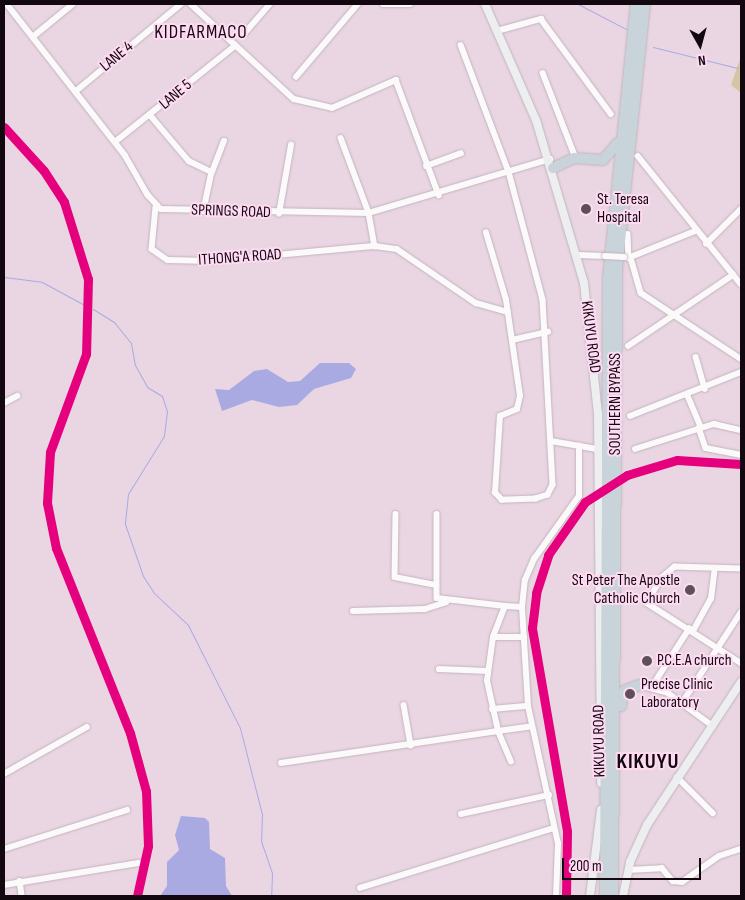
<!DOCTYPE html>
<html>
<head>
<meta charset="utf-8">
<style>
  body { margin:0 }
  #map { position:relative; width:745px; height:900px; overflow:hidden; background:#e9d6e2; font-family:"Sofia Sans Condensed",sans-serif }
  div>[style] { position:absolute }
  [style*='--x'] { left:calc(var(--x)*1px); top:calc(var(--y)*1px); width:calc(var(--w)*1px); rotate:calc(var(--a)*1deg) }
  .green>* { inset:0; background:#d5c5a3 }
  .water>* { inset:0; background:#aaaae3 }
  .stream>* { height:1px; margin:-0.5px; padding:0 0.5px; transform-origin:0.5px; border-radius:0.5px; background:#aaaae3 }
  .roads { filter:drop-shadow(0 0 1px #c2b4bd) drop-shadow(0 0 1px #c2b4bd) }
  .street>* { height:5.5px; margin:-2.75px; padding:0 2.75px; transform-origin:2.75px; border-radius:2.75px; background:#fcf9fb }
  .secondary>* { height:8px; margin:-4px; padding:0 4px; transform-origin:4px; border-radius:4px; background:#eceef0 }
  .highway>* { height:10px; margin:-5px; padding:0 5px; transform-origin:5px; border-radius:5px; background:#c9d4da }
  .bridges { filter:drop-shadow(0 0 1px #c2b4bd) drop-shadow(0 0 1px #c2b4bd) }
  .street-bridge>* { height:5.5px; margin:-2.75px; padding:0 2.75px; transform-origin:2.75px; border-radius:2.75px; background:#fcf9fb }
  .rail-1>* { height:9px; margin:-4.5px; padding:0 4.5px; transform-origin:4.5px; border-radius:4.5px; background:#e5007d }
  .dots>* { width:14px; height:14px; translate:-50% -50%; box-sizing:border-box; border:2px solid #ffdbf3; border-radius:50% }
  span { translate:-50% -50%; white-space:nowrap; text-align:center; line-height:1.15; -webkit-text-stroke:4px #ffdbf3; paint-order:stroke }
  .street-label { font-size:16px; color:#13080f }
  .poi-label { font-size:16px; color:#13080f }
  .left { translate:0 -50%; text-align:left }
  .right { translate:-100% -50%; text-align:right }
  .quarter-label { font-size:19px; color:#13080f; letter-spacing:1px }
  .district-label { font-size:21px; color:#13080f; font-weight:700; letter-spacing:1px }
  .frame { position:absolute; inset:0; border:5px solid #13080f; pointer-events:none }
  .north { position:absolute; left:675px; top:20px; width:50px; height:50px; -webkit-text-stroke:4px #ffdbf3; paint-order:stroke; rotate:173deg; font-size:14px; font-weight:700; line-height:20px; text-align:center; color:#13080f }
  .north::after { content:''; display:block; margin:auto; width:18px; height:22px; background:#13080f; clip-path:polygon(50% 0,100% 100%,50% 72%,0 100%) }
  .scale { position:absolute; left:562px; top:858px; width:139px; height:22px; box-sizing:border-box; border:2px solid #13080f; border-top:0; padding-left:6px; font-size:15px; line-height:18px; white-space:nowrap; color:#13080f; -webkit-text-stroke:4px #ffdbf3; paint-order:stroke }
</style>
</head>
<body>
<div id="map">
  <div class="green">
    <i style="clip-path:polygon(741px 56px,741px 93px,731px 85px)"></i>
  </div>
  <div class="water">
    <i style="clip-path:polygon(320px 363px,349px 363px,356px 369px,351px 378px,314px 389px,297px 405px,279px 407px,252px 400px,222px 411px,215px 389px,229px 390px,254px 371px,267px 369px,288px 382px,300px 381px)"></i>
    <i style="clip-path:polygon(181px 816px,205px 818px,209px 822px,210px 849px,225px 858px,226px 886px,232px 896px,160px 896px,167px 886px,167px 862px,179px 850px,175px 835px)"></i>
  </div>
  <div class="stream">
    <i style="--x:578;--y:4;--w:56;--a:27.5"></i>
    <i style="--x:653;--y:47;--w:87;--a:14"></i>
    <i style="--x:4;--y:277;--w:38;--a:7"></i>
    <i style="--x:42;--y:282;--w:52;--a:28.5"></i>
    <i style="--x:93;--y:309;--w:25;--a:32"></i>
    <i style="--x:114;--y:322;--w:27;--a:51"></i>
    <i style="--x:131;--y:343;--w:22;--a:80"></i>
    <i style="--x:135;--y:365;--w:25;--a:61"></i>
    <i style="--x:147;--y:387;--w:17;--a:31"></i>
    <i style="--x:162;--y:396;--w:16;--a:72"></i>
    <i style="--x:167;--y:411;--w:25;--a:97"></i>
    <i style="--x:164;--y:436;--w:68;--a:121.8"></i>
    <i style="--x:128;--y:494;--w:30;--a:96"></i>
    <i style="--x:125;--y:524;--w:55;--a:70.9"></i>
    <i style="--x:143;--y:576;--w:20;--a:57"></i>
    <i style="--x:154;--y:593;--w:47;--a:43.3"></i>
    <i style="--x:188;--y:625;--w:115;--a:63.2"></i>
    <i style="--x:240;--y:728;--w:89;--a:75.7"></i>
    <i style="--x:262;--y:814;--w:27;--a:92"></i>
    <i style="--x:261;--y:841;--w:34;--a:71"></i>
    <i style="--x:272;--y:873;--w:23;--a:92"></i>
  </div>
  <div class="roads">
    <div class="street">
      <i style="--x:7;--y:4;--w:192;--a:52"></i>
      <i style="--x:125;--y:155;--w:46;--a:60.1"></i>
      <i style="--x:148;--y:195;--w:19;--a:47"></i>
      <i style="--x:161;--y:209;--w:208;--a:1.1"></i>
      <i style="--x:369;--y:213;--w:189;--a:-16.6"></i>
      <i style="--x:191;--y:4;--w:140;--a:42.7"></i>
      <i style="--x:294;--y:99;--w:39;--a:13"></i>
      <i style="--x:332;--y:108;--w:70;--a:-23.6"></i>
      <i style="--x:396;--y:80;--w:123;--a:69.5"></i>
      <i style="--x:383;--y:4;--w:27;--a:0"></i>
      <i style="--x:497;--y:31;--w:46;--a:-15.3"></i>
      <i style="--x:541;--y:19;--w:118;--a:53.6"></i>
      <i style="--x:243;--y:35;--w:41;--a:-48.9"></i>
      <i style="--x:34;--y:36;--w:50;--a:-39.4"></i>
      <i style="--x:461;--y:45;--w:136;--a:69.3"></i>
      <i style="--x:509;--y:172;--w:132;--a:75.1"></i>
      <i style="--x:543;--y:300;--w:185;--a:86.9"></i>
      <i style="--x:553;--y:485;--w:11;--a:117"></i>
      <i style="--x:548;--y:495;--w:13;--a:162"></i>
      <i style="--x:536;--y:499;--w:34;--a:178"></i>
      <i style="--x:502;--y:500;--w:10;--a:-135"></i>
      <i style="--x:495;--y:493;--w:77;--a:-86.3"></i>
      <i style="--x:500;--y:416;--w:18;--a:-22"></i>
      <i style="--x:517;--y:409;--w:13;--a:-77"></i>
      <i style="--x:520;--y:396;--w:97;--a:-98.3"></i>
      <i style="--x:506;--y:300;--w:70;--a:-106.6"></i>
      <i style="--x:543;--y:73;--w:91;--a:68.8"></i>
      <i style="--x:296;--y:77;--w:96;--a:-49.7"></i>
      <i style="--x:76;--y:91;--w:136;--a:-39.6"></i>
      <i style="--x:151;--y:116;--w:59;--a:49.8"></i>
      <i style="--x:189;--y:161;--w:25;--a:26"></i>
      <i style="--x:212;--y:172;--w:40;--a:102"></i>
      <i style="--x:341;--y:138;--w:80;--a:69.5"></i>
      <i style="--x:369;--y:213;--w:34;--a:80"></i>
      <i style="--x:375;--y:246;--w:22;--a:8"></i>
      <i style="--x:397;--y:249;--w:96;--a:34.4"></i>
      <i style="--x:476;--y:303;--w:33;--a:16"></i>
      <i style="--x:115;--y:142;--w:154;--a:-38.7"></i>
      <i style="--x:638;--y:156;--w:164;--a:51.2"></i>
      <i style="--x:426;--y:166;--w:37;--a:-20"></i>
      <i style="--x:212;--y:172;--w:33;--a:-69"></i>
      <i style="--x:156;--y:207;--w:42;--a:95.4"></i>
      <i style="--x:152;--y:249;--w:19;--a:35"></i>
      <i style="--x:168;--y:260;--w:44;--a:1.3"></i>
      <i style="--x:212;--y:261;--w:164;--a:-5.3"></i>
      <i style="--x:279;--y:214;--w:70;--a:-80.1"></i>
      <i style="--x:628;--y:234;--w:24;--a:88"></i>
      <i style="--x:706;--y:244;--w:49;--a:-45"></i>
      <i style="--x:578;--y:255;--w:27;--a:2"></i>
      <i style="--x:628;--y:258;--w:72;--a:-21.9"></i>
      <i style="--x:631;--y:258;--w:36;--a:74"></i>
      <i style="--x:641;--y:293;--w:120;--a:33.4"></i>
      <i style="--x:512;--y:340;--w:37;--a:-13"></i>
      <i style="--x:628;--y:346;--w:127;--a:-34.1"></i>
      <i style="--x:696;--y:357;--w:33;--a:74"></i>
      <i style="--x:688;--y:396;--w:34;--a:67"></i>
      <i style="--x:4;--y:403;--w:15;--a:-28"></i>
      <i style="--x:630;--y:416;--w:119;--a:-21.6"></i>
      <i style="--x:699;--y:428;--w:21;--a:71"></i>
      <i style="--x:706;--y:448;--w:36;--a:11"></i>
      <i style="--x:551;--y:441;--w:48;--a:9.7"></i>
      <i style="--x:635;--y:449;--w:83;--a:-17.6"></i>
      <i style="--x:714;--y:424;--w:28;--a:13"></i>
      <i style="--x:396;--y:514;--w:63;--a:90.9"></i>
      <i style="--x:395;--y:577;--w:42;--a:11"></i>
      <i style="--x:437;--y:514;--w:84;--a:90"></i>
      <i style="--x:437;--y:598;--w:68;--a:6.7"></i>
      <i style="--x:741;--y:569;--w:66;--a:-178.3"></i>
      <i style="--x:675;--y:567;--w:17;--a:140"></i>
      <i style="--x:662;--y:578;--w:29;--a:121"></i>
      <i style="--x:647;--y:603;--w:112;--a:32.6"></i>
      <i style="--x:353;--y:611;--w:72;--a:-1.6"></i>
      <i style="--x:425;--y:609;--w:22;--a:-18"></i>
      <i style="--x:693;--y:631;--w:37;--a:-61"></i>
      <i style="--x:711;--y:599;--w:31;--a:-83"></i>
      <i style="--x:493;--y:637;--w:31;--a:0"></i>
      <i style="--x:439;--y:669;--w:49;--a:2.3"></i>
      <i style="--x:639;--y:685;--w:30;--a:15"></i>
      <i style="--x:668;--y:693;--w:56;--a:36.3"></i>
      <i style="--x:653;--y:685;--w:67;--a:-57.3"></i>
      <i style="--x:682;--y:703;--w:108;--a:-57"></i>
      <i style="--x:404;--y:705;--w:41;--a:80.1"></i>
      <i style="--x:492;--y:709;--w:36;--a:-5"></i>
      <i style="--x:511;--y:762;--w:34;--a:-113"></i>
      <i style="--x:498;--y:731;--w:34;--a:-8"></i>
      <i style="--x:281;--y:763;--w:219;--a:-8.4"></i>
      <i style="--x:498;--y:731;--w:51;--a:-102.4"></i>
      <i style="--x:487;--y:681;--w:44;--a:-82.2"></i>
      <i style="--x:493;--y:637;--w:33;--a:-69"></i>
      <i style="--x:505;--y:606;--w:17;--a:3"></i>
      <i style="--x:4;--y:774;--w:95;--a:-29.5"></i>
      <i style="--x:677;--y:777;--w:51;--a:45"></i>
      <i style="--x:461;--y:814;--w:90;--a:-12.2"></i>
      <i style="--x:4;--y:849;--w:129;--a:-17.6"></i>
      <i style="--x:628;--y:870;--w:34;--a:-3"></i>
      <i style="--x:662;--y:868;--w:17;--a:50"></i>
      <i style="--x:673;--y:881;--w:9;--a:6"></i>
      <i style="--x:682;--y:882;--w:45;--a:-35.1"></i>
      <i style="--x:719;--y:856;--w:23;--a:-18"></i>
      <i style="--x:20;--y:881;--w:15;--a:82"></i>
      <i style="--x:4;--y:885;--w:136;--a:-9.3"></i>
      <i style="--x:360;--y:888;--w:203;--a:-17.2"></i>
      <i style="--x:556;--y:896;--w:52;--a:-87.8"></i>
      <i style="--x:558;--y:844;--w:141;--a:-102.3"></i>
      <i style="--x:528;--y:706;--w:99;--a:-93.5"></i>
      <i style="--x:522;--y:607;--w:27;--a:-84"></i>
      <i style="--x:525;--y:580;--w:23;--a:-67"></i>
      <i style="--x:534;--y:559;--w:77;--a:-54.5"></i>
      <i style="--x:579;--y:496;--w:50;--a:-90"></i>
    </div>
    <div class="secondary">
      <i style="--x:485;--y:4;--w:127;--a:66.3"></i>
      <i style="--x:536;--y:120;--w:170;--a:73.6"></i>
      <i style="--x:584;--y:283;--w:131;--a:83.9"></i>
      <i style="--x:598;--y:413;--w:370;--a:89.5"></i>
      <i style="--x:590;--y:896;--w:87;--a:-82.7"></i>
      <i style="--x:623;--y:896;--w:35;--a:-78"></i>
      <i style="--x:630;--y:862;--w:41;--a:-65.3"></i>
      <i style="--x:647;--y:825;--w:171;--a:-56.7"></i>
    </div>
    <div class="highway">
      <i style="--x:553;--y:168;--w:23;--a:-25"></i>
      <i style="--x:574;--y:158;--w:29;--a:4"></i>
      <i style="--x:603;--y:160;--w:23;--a:-49"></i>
      <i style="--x:621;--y:706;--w:15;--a:-79"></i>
      <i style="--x:624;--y:691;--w:16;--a:-22"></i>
      <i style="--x:605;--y:896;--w:618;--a:-89.72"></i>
      <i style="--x:608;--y:278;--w:275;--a:-84.2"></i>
      <i style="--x:613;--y:896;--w:626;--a:-89.63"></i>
      <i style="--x:617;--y:270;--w:267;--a:-84"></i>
    </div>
  </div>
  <div class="bridges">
    <div class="street-bridge">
      <i style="--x:605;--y:256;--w:19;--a:3"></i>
    </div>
  </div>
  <div class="rail-1">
    <i style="--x:4;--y:127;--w:59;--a:47.7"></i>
    <i style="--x:44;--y:171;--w:37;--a:57"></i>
    <i style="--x:64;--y:202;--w:81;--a:72.7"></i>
    <i style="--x:88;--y:279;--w:75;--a:91.5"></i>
    <i style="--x:86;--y:354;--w:104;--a:110.2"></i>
    <i style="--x:50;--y:452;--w:51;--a:93.4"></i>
    <i style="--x:47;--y:503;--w:46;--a:78.7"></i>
    <i style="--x:56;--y:548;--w:199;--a:68.2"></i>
    <i style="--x:130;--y:733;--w:60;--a:74.6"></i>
    <i style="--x:146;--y:791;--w:55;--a:87.9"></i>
    <i style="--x:148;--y:846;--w:51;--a:102.4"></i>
    <i style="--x:566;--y:896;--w:65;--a:-89.1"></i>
    <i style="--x:567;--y:831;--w:206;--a:-99.8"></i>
    <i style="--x:532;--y:628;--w:35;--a:-83"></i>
    <i style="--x:536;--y:593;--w:40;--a:-72"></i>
    <i style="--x:548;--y:555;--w:65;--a:-55.1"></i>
    <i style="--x:585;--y:502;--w:50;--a:-32.7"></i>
    <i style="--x:627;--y:475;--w:52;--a:-16.7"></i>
    <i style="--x:677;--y:460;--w:64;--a:3.6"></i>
  </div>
  <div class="dots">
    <i style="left:586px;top:209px;background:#5e5059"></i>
    <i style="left:690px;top:590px;background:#5e5059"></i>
    <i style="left:647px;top:661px;background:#5e5059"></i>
    <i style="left:630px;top:694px;background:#5e5059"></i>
  </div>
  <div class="street-label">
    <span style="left:117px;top:57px;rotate:-40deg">LANE 4</span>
    <span style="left:176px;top:95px;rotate:-40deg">LANE 5</span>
    <span style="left:231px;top:212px;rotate:2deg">SPRINGS ROAD</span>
    <span style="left:240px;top:258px;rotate:-4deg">ITHONG'A ROAD</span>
    <span style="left:590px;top:337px;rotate:83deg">KIKUYU ROAD</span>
    <span style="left:616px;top:404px;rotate:-90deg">SOUTHERN BYPASS</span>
    <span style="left:600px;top:741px;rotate:-91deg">KIKUYU ROAD</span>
  </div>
  <div class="poi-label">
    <span class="left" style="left:597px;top:209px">St. Teresa<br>Hospital</span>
    <span class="right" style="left:680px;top:590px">St Peter The Apostle<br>Catholic Church</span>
    <span class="left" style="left:657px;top:661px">P.C.E.A church</span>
    <span class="left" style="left:641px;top:694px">Precise Clinic<br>Laboratory</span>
  </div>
  <div class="quarter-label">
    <span style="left:201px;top:33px">KIDFARMACO</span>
  </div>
  <div class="district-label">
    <span style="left:648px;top:762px">KIKUYU</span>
  </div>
  <div class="frame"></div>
  <div class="north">N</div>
  <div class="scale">200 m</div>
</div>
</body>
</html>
